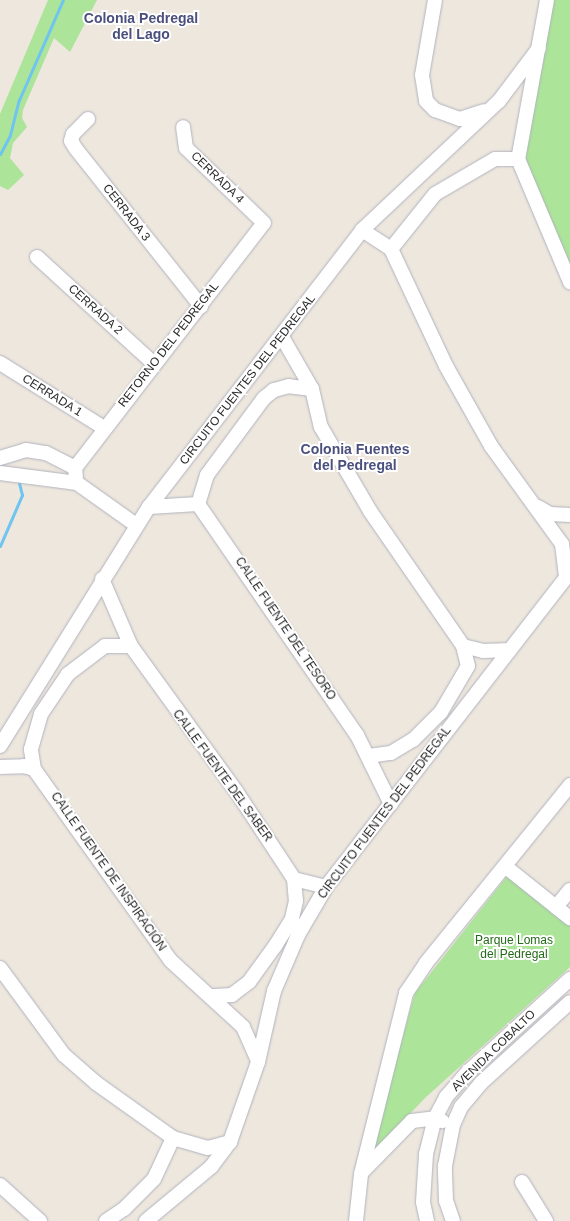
<!DOCTYPE html>
<html>
<head>
<meta charset="utf-8">
<style>
  body { margin:0 }
  #map { position:relative; width:570px; height:1221px; overflow:hidden; background:#ede7dd; font-family:Arial,sans-serif }
  div>[style] { position:absolute }
  [style*='--x'] { left:calc(var(--x)*1px); top:calc(var(--y)*1px); width:calc(var(--w)*1px); rotate:calc(var(--a)*1deg) }
  .green>* { inset:0; background:#ace499 }
  .stream>* { height:3px; margin:-1.5px; padding:0 1.5px; transform-origin:1.5px; border-radius:1.5px; background:#6fc4f0 }
  .roads { filter:drop-shadow(0 0 1px #b1b2bf) drop-shadow(0 0 1px #b1b2bf) }
  .minor>* { height:14px; margin:-7px; padding:0 7px; transform-origin:7px; border-radius:7px; background:#fff }
  span { translate:-50% -50%; white-space:nowrap; text-align:center; line-height:1.15; -webkit-text-stroke:4px #fff; paint-order:stroke }
  .street-label { font-size:12px; color:#2b2b2b }
  .park-label { font-size:12px; color:#246a19 }
  .neighbourhood-label { font-size:14px; color:#4a4f7d; font-weight:700 }
</style>
</head>
<body>
<div id="map">
  <div class="green">
    <i style="clip-path:polygon(48px 0,97px 0,70px 52px,54px 38px,23px 110px,22px 118px,27px 127px,13px 143px,10px 158px,24px 175px,8px 190px,0 186px,0 114px)"></i>
    <i style="clip-path:polygon(547px 0,570px 0,570px 281px,518px 159px)"></i>
    <i style="clip-path:polygon(508px 875px,570px 926px,570px 967px,425px 1098px,369px 1157px,415px 993px)"></i>
  </div>
  <div class="stream">
    <i style="--x:0;--y:154;--w:21;--a:-62"></i>
    <i style="--x:10;--y:135;--w:36;--a:-76"></i>
    <i style="--x:19;--y:100;--w:109;--a:-66.3"></i>
    <i style="--x:0;--y:546;--w:56;--a:-66.7"></i>
    <i style="--x:22;--y:495;--w:16;--a:-104"></i>
  </div>
  <div class="roads">
    <div class="minor">
      <i style="--x:435;--y:0;--w:76;--a:99.8"></i>
      <i style="--x:422;--y:75;--w:26;--a:81"></i>
      <i style="--x:426;--y:101;--w:13;--a:45"></i>
      <i style="--x:435;--y:110;--w:27;--a:20"></i>
      <i style="--x:460;--y:119;--w:25;--a:-18"></i>
      <i style="--x:547;--y:0;--w:162;--a:100.3"></i>
      <i style="--x:518;--y:159;--w:134;--a:67.1"></i>
      <i style="--x:88;--y:119;--w:21;--a:135"></i>
      <i style="--x:73;--y:134;--w:7;--a:106"></i>
      <i style="--x:71;--y:141;--w:9;--a:58"></i>
      <i style="--x:76;--y:149;--w:201;--a:51.5"></i>
      <i style="--x:362;--y:230;--w:35;--a:33"></i>
      <i style="--x:391;--y:249;--w:129;--a:64.8"></i>
      <i style="--x:446;--y:366;--w:92;--a:60.6"></i>
      <i style="--x:491;--y:446;--w:121;--a:54.1"></i>
      <i style="--x:562;--y:544;--w:33;--a:83"></i>
      <i style="--x:391;--y:249;--w:70;--a:-51.3"></i>
      <i style="--x:435;--y:194;--w:69;--a:-30.3"></i>
      <i style="--x:495;--y:159;--w:23;--a:0"></i>
      <i style="--x:37;--y:257;--w:157;--a:42.4"></i>
      <i style="--x:282;--y:337;--w:60;--a:60"></i>
      <i style="--x:312;--y:389;--w:39;--a:77"></i>
      <i style="--x:321;--y:427;--w:97;--a:59.7"></i>
      <i style="--x:370;--y:511;--w:164;--a:55.4"></i>
      <i style="--x:463;--y:646;--w:21;--a:14"></i>
      <i style="--x:483;--y:651;--w:27;--a:-2"></i>
      <i style="--x:0;--y:363;--w:123;--a:32"></i>
      <i style="--x:312;--y:389;--w:23;--a:-173"></i>
      <i style="--x:289;--y:386;--w:16;--a:165"></i>
      <i style="--x:274;--y:390;--w:13;--a:141"></i>
      <i style="--x:264;--y:398;--w:96;--a:126.5"></i>
      <i style="--x:207;--y:475;--w:30;--a:107"></i>
      <i style="--x:198;--y:504;--w:280;--a:55.5"></i>
      <i style="--x:357;--y:735;--w:77;--a:63.8"></i>
      <i style="--x:0;--y:458;--w:27;--a:-17"></i>
      <i style="--x:26;--y:450;--w:20;--a:9"></i>
      <i style="--x:46;--y:453;--w:33;--a:27"></i>
      <i style="--x:75;--y:468;--w:9;--a:84"></i>
      <i style="--x:75;--y:468;--w:309;--a:-52.4"></i>
      <i style="--x:264;--y:223;--w:108;--a:-136.1"></i>
      <i style="--x:186;--y:148;--w:21;--a:-98"></i>
      <i style="--x:0;--y:473;--w:78;--a:7.4"></i>
      <i style="--x:77;--y:483;--w:72;--a:35.4"></i>
      <i style="--x:149;--y:507;--w:49;--a:-3.5"></i>
      <i style="--x:538;--y:507;--w:14;--a:30"></i>
      <i style="--x:550;--y:514;--w:20;--a:3"></i>
      <i style="--x:102;--y:579;--w:73;--a:66.6"></i>
      <i style="--x:131;--y:646;--w:179;--a:54.1"></i>
      <i style="--x:236;--y:791;--w:105;--a:56.6"></i>
      <i style="--x:294;--y:879;--w:22;--a:85"></i>
      <i style="--x:296;--y:901;--w:18;--a:103"></i>
      <i style="--x:292;--y:919;--w:32;--a:122"></i>
      <i style="--x:275;--y:946;--w:44;--a:125.8"></i>
      <i style="--x:249;--y:982;--w:21;--a:143"></i>
      <i style="--x:232;--y:995;--w:22;--a:177"></i>
      <i style="--x:0;--y:746;--w:282;--a:-58.1"></i>
      <i style="--x:149;--y:507;--w:349;--a:-52.4"></i>
      <i style="--x:362;--y:230;--w:188;--a:-43.3"></i>
      <i style="--x:499;--y:101;--w:66;--a:-53"></i>
      <i style="--x:369;--y:756;--w:22;--a:-8"></i>
      <i style="--x:391;--y:753;--w:26;--a:-31"></i>
      <i style="--x:413;--y:740;--w:40;--a:-45"></i>
      <i style="--x:441;--y:712;--w:53;--a:-59.6"></i>
      <i style="--x:468;--y:666;--w:21;--a:-104"></i>
      <i style="--x:0;--y:767;--w:24;--a:-2"></i>
      <i style="--x:24;--y:766;--w:10;--a:17"></i>
      <i style="--x:34;--y:769;--w:234;--a:54.5"></i>
      <i style="--x:170;--y:960;--w:99;--a:42.5"></i>
      <i style="--x:243;--y:1027;--w:37;--a:66"></i>
      <i style="--x:34;--y:769;--w:20;--a:-99"></i>
      <i style="--x:31;--y:749;--w:36;--a:-74"></i>
      <i style="--x:41;--y:714;--w:48;--a:-56"></i>
      <i style="--x:68;--y:674;--w:46;--a:-37.1"></i>
      <i style="--x:105;--y:646;--w:26;--a:0"></i>
      <i style="--x:506;--y:867;--w:82;--a:38.6"></i>
      <i style="--x:294;--y:879;--w:33;--a:14"></i>
      <i style="--x:556;--y:907;--w:22;--a:-51"></i>
      <i style="--x:0;--y:968;--w:108;--a:53.7"></i>
      <i style="--x:64;--y:1055;--w:43;--a:41.2"></i>
      <i style="--x:96;--y:1083;--w:95;--a:35.5"></i>
      <i style="--x:173;--y:1138;--w:36;--a:16"></i>
      <i style="--x:208;--y:1148;--w:23;--a:-15"></i>
      <i style="--x:363;--y:1171;--w:70;--a:-45.6"></i>
      <i style="--x:412;--y:1121;--w:23;--a:-7"></i>
      <i style="--x:435;--y:1118;--w:8;--a:23"></i>
      <i style="--x:522;--y:1182;--w:46;--a:58.4"></i>
      <i style="--x:0;--y:1185;--w:54;--a:42"></i>
      <i style="--x:106;--y:1221;--w:22;--a:-34"></i>
      <i style="--x:124;--y:1209;--w:42;--a:-45"></i>
      <i style="--x:154;--y:1179;--w:45;--a:-65.1"></i>
      <i style="--x:146;--y:1221;--w:85;--a:-39.7"></i>
      <i style="--x:211;--y:1167;--w:31;--a:-53"></i>
      <i style="--x:230;--y:1142;--w:85;--a:-70.7"></i>
      <i style="--x:258;--y:1062;--w:73;--a:-77.3"></i>
      <i style="--x:274;--y:991;--w:61;--a:-66.8"></i>
      <i style="--x:298;--y:935;--w:56;--a:-59.7"></i>
      <i style="--x:326;--y:887;--w:398;--a:-52.2"></i>
      <i style="--x:356;--y:1221;--w:47;--a:-83.9"></i>
      <i style="--x:361;--y:1174;--w:187;--a:-76"></i>
      <i style="--x:406;--y:993;--w:36;--a:-56"></i>
      <i style="--x:426;--y:963;--w:229;--a:-51"></i>
      <i style="--x:427;--y:1221;--w:19;--a:-102"></i>
      <i style="--x:423;--y:1202;--w:48;--a:-86.4"></i>
      <i style="--x:426;--y:1154;--w:37;--a:-76"></i>
      <i style="--x:435;--y:1118;--w:24;--a:-62"></i>
      <i style="--x:446;--y:1097;--w:35;--a:-49"></i>
      <i style="--x:469;--y:1071;--w:137;--a:-42.3"></i>
      <i style="--x:453;--y:1221;--w:21;--a:-109"></i>
      <i style="--x:446;--y:1201;--w:35;--a:-92"></i>
      <i style="--x:445;--y:1166;--w:42;--a:-79"></i>
      <i style="--x:453;--y:1125;--w:20;--a:-66"></i>
      <i style="--x:461;--y:1107;--w:31;--a:-50"></i>
      <i style="--x:481;--y:1083;--w:120;--a:-42.3"></i>
    </div>
  </div>
  <div class="street-label">
    <span style="left:217px;top:178px;rotate:44deg">CERRADA 4</span>
    <span style="left:126px;top:213px;rotate:52deg">CERRADA 3</span>
    <span style="left:95px;top:310px;rotate:42deg">CERRADA 2</span>
    <span style="left:169px;top:345px;rotate:-52deg">RETORNO DEL PEDREGAL</span>
    <span style="left:248px;top:380px;rotate:-52deg">CIRCUITO FUENTES DEL PEDREGAL</span>
    <span style="left:52px;top:396px;rotate:32deg">CERRADA 1</span>
    <span style="left:285px;top:629px;rotate:56deg">CALLE FUENTE DEL TESORO</span>
    <span style="left:222px;top:776px;rotate:54deg">CALLE FUENTE DEL SABER</span>
    <span style="left:385px;top:813px;rotate:-53deg">CIRCUITO FUENTES DEL PEDREGAL</span>
    <span style="left:108px;top:872px;rotate:55deg">CALLE FUENTE DE INSPIRACIÓN</span>
    <span style="left:494px;top:1051px;rotate:-44deg">AVENIDA COBALTO</span>
  </div>
  <div class="park-label">
    <span style="left:514px;top:948px">Parque Lomas<br>del Pedregal</span>
  </div>
  <div class="neighbourhood-label">
    <span style="left:141px;top:26px">Colonia Pedregal<br>del Lago</span>
    <span style="left:355px;top:457px">Colonia Fuentes<br>del Pedregal</span>
  </div>
</div>
</body>
</html>
